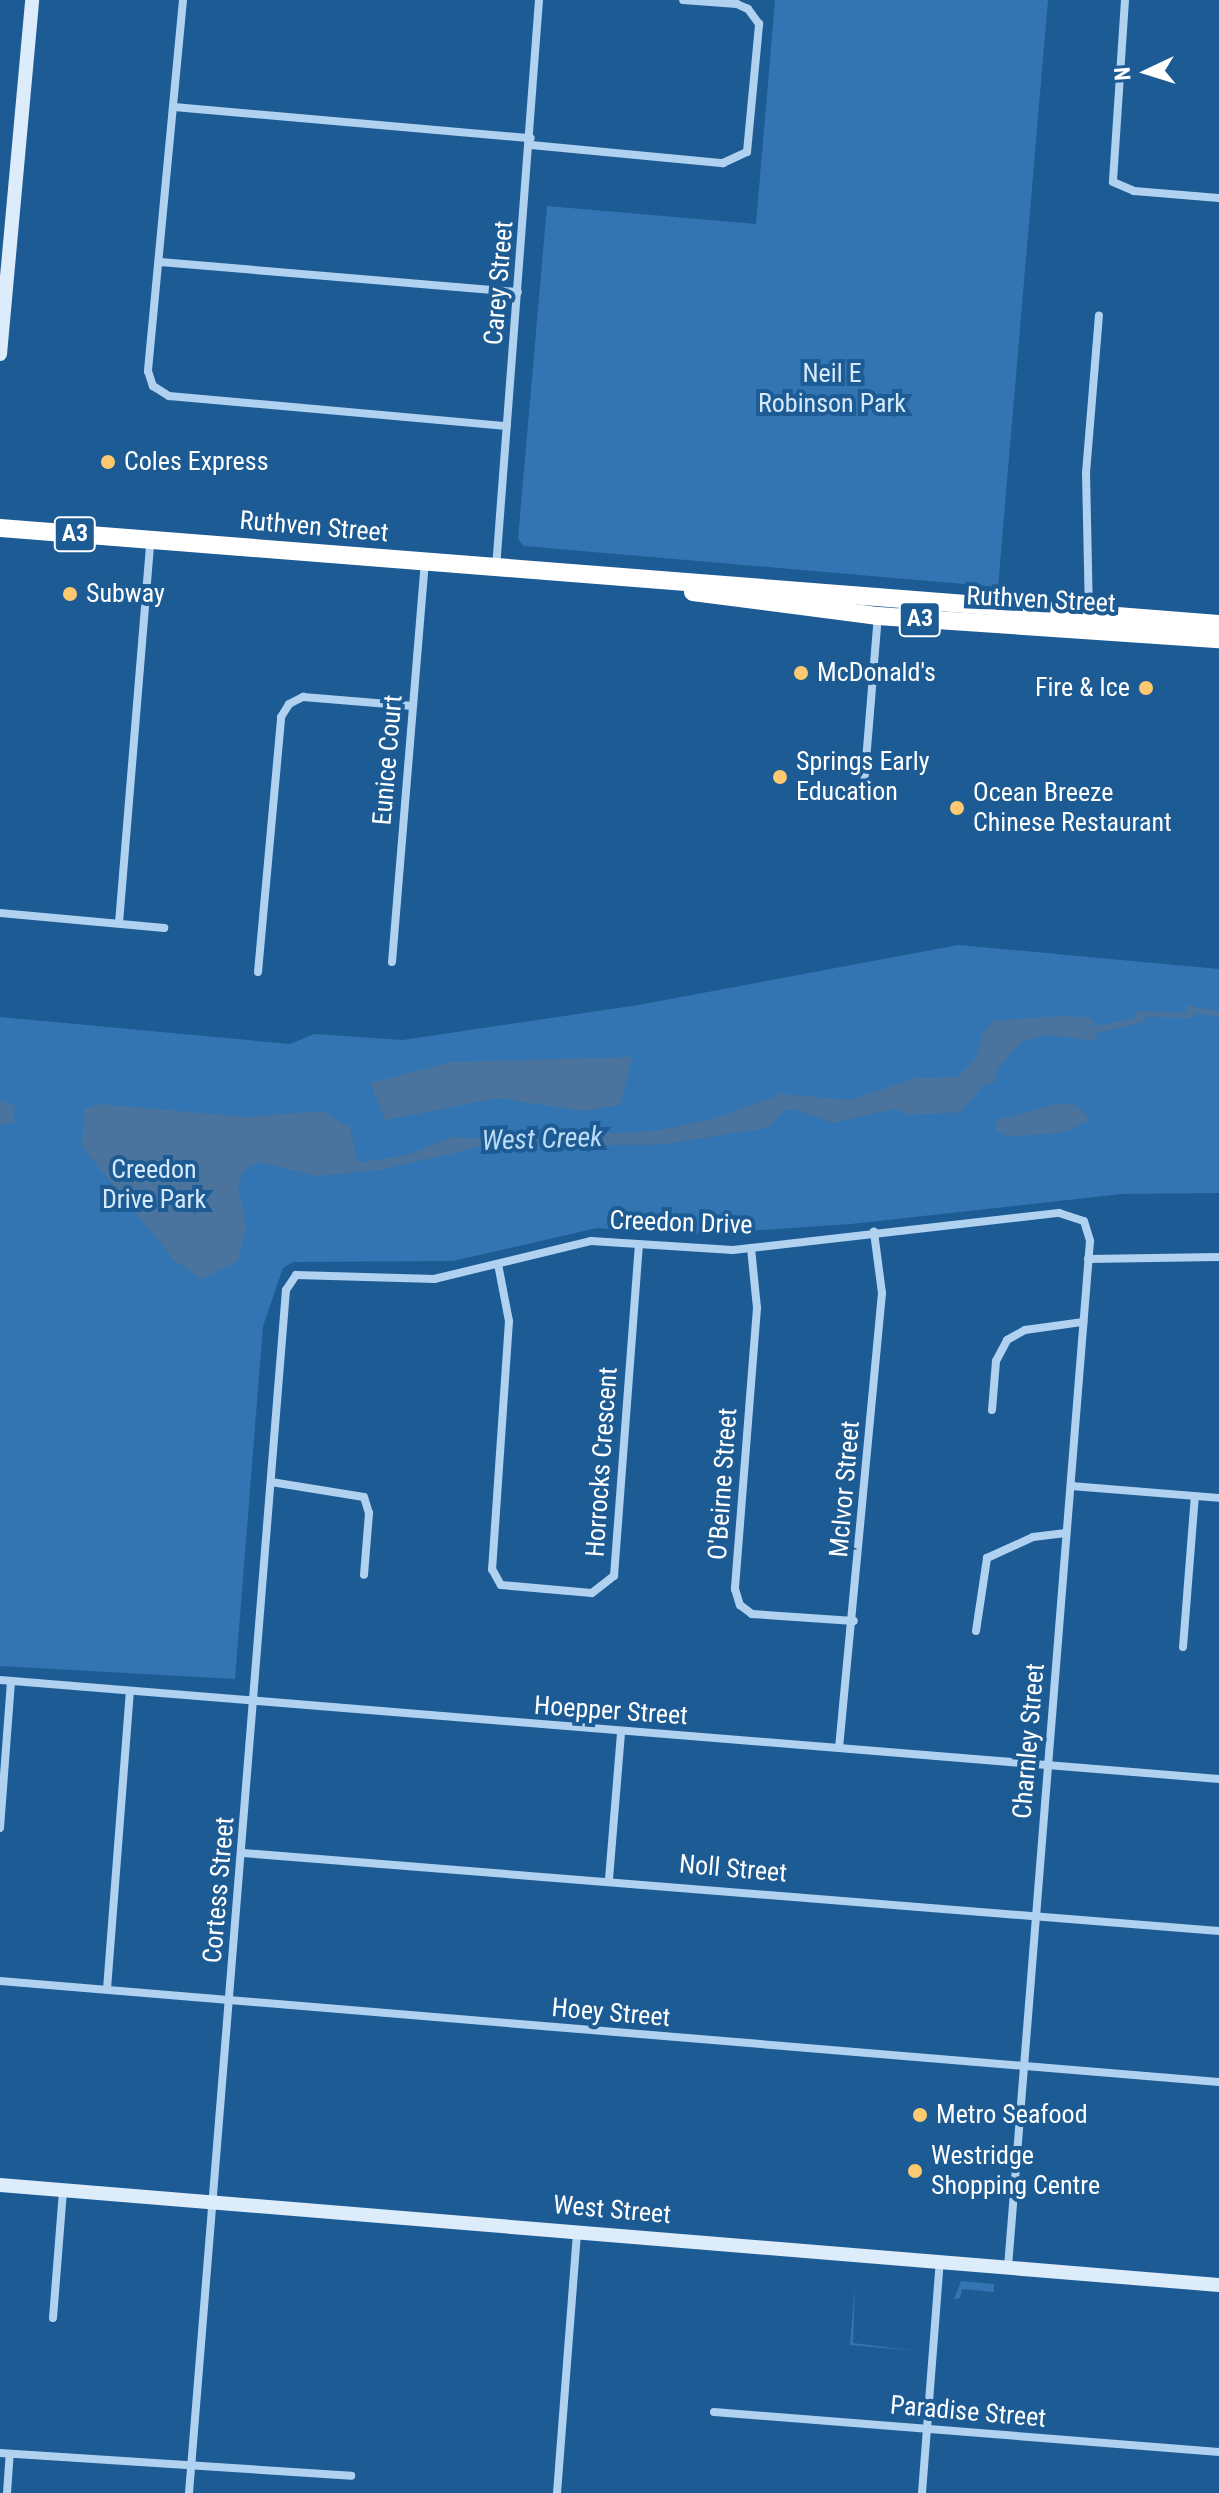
<!DOCTYPE html>
<html>
<head>
<meta charset="utf-8">
<style>
  body { margin:0 }
  #map { position:relative; width:1219px; height:2493px; overflow:hidden; background:#1d5b94; font-family:"Roboto Condensed",sans-serif }
  div>[style] { position:absolute }
  [style*='--x'] { left:calc(var(--x)*1px); top:calc(var(--y)*1px); width:calc(var(--w)*1px); rotate:calc(var(--a)*1deg) }
  .green>* { inset:0; background:#3275b2 }
  .water>* { inset:0; background:#4a749d }
  .street>* { height:8px; margin:-4px; padding:0 4px; transform-origin:4px; border-radius:4px; background:#b0d1ef }
  .secondary>* { height:14px; margin:-7px; padding:0 7px; transform-origin:7px; border-radius:7px; background:#ddecfb }
  .highway>* { height:18px; margin:-9px; padding:0 9px; transform-origin:9px; border-radius:9px; background:#fff }
  .dots>* { width:22px; height:22px; translate:-50% -50%; box-sizing:border-box; border:4px solid #1d5b94; border-radius:50% }
  span { translate:-50% -50%; white-space:nowrap; text-align:center; line-height:1.15; -webkit-text-stroke:8px #1d5b94; paint-order:stroke }
  .shield-label span { padding:2px 6px; background:#1d5b94; border:2px solid; border-radius:6px; -webkit-text-stroke-width:0 }
  .shield-label { font-size:24px; color:#fff; font-weight:700 }
  .street-label { font-size:26px; color:#fff }
  .park-label { font-size:26px; color:#d6e9fa }
  .poi-label { font-size:26px; color:#fff }
  .left { translate:0 -50%; text-align:left }
  .right { translate:-100% -50%; text-align:right }
  .water-label { font-size:28px; color:#bcdbf5; font-style:italic }
  .north { position:absolute; left:1107px; top:32px; width:80px; height:80px; -webkit-text-stroke:6px #1d5b94; paint-order:stroke; rotate:266deg; font-size:22px; font-weight:700; line-height:32px; text-align:center; color:#fff }
  .north::after { content:''; display:block; margin:auto; width:28px; height:36px; background:#fff; clip-path:polygon(50% 0,100% 100%,50% 72%,0 100%) }
</style>
</head>
<body>
<div id="map">
  <div class="green">
    <i style="clip-path:polygon(775px 0,1048px 0,998px 587px,524px 546px,518px 539px,547px 206px,756px 224px)"></i>
    <i style="clip-path:polygon(958px 945px,1219px 969px,1219px 1193px,1121px 1194px,851px 1224px,686px 1235px,597px 1228px,453px 1261px,293px 1262px,283px 1268px,263px 1326px,235px 1679px,0 1666px,0 1017px,290px 1044px,314px 1034px,403px 1040px,638px 1005px)"></i>
    <i style="clip-path:polygon(961px 2281px,994px 2284px,994px 2292px,962px 2289px,960px 2298px,954px 2299px)"></i>
    <i style="clip-path:polygon(855px 2287px,853px 2343px,917px 2351px,850px 2345px)"></i>
  </div>
  <div class="water">
    <i style="clip-path:polygon(1188px 1005px,1219px 1012px,1219px 1017px,1196px 1013px,1194px 1018px,1144px 1017px,1144px 1022px,1096px 1033px,1095px 1041px,1046px 1035px,1022px 1042px,998px 1068px,994px 1083px,982px 1085px,962px 1112px,911px 1115px,894px 1109px,833px 1123px,795px 1109px,783px 1111px,768px 1128px,658px 1145px,483px 1146px,381px 1170px,316px 1176px,259px 1162px,243px 1173px,238px 1187px,246px 1225px,238px 1261px,202px 1279px,174px 1260px,82px 1147px,84px 1109px,99px 1104px,246px 1117px,323px 1111px,350px 1128px,358px 1163px,410px 1154px,451px 1137px,514px 1140px,661px 1130px,713px 1119px,780px 1094px,850px 1100px,917px 1078px,958px 1077px,975px 1060px,981px 1036px,992px 1021px,1056px 1016px,1091px 1017px,1095px 1026px,1134px 1018px,1136px 1011px,1186px 1013px)"></i>
    <i style="clip-path:polygon(632px 1057px,620px 1105px,582px 1111px,499px 1098px,385px 1120px,370px 1083px,451px 1062px)"></i>
    <i style="clip-path:polygon(0 1099px,15px 1107px,13px 1123px,0 1124px)"></i>
    <i style="clip-path:polygon(1059px 1103px,1078px 1106px,1091px 1120px,1064px 1132px,1008px 1137px,996px 1130px,997px 1120px)"></i>
  </div>
  <div class="street">
    <i style="--x:183;--y:0;--w:373;--a:95.4"></i>
    <i style="--x:148;--y:371;--w:16;--a:72"></i>
    <i style="--x:153;--y:386;--w:19;--a:32"></i>
    <i style="--x:169;--y:396;--w:339;--a:5.1"></i>
    <i style="--x:1125;--y:0;--w:182;--a:93.8"></i>
    <i style="--x:1113;--y:182;--w:23;--a:23"></i>
    <i style="--x:1134;--y:191;--w:85;--a:4.7"></i>
    <i style="--x:174;--y:107;--w:358;--a:5"></i>
    <i style="--x:531;--y:145;--w:193;--a:5.4"></i>
    <i style="--x:723;--y:163;--w:26;--a:-25"></i>
    <i style="--x:747;--y:152;--w:129;--a:-84.6"></i>
    <i style="--x:759;--y:24;--w:19;--a:-126"></i>
    <i style="--x:748;--y:9;--w:12;--a:-156"></i>
    <i style="--x:737;--y:4;--w:54;--a:-175.8"></i>
    <i style="--x:160;--y:262;--w:359;--a:4.8"></i>
    <i style="--x:496;--y:568;--w:570;--a:-85.67"></i>
    <i style="--x:1089;--y:615;--w:142;--a:-91.2"></i>
    <i style="--x:1086;--y:473;--w:158;--a:-85.3"></i>
    <i style="--x:864;--y:785;--w:171;--a:-85.3"></i>
    <i style="--x:0;--y:913;--w:165;--a:5.2"></i>
    <i style="--x:119;--y:923;--w:382;--a:-85.3"></i>
    <i style="--x:392;--y:962;--w:401;--a:-85.3"></i>
    <i style="--x:258;--y:972;--w:256;--a:-84.8"></i>
    <i style="--x:281;--y:717;--w:15;--a:-58"></i>
    <i style="--x:289;--y:704;--w:16;--a:-27"></i>
    <i style="--x:303;--y:697;--w:110;--a:4.7"></i>
    <i style="--x:751;--y:1248;--w:60;--a:84.3"></i>
    <i style="--x:757;--y:1308;--w:282;--a:94.5"></i>
    <i style="--x:735;--y:1589;--w:17;--a:73"></i>
    <i style="--x:740;--y:1605;--w:15;--a:37"></i>
    <i style="--x:752;--y:1614;--w:102;--a:3.9"></i>
    <i style="--x:1088;--y:1259;--w:131;--a:-0.9"></i>
    <i style="--x:498;--y:1264;--w:58;--a:79.1"></i>
    <i style="--x:509;--y:1321;--w:249;--a:93.9"></i>
    <i style="--x:492;--y:1569;--w:18;--a:61"></i>
    <i style="--x:501;--y:1585;--w:91;--a:5"></i>
    <i style="--x:592;--y:1593;--w:28;--a:-38"></i>
    <i style="--x:614;--y:1576;--w:333;--a:-85.7"></i>
    <i style="--x:992;--y:1410;--w:49;--a:-85.3"></i>
    <i style="--x:996;--y:1361;--w:24;--a:-62"></i>
    <i style="--x:1007;--y:1340;--w:21;--a:-29"></i>
    <i style="--x:1025;--y:1330;--w:59;--a:-7.9"></i>
    <i style="--x:271;--y:1482;--w:94;--a:9.2"></i>
    <i style="--x:364;--y:1497;--w:17;--a:73"></i>
    <i style="--x:369;--y:1513;--w:62;--a:94.6"></i>
    <i style="--x:1071;--y:1486;--w:148;--a:4.6"></i>
    <i style="--x:976;--y:1631;--w:74;--a:-81.4"></i>
    <i style="--x:987;--y:1558;--w:51;--a:-24.5"></i>
    <i style="--x:1033;--y:1537;--w:33;--a:-7"></i>
    <i style="--x:1183;--y:1647;--w:151;--a:-85.5"></i>
    <i style="--x:0;--y:1680;--w:1223;--a:4.64"></i>
    <i style="--x:839;--y:1748;--w:457;--a:-84.6"></i>
    <i style="--x:882;--y:1293;--w:62;--a:-97.5"></i>
    <i style="--x:0;--y:1828;--w:146;--a:-85.7"></i>
    <i style="--x:243;--y:1853;--w:979;--a:4.57"></i>
    <i style="--x:609;--y:1879;--w:147;--a:-85.3"></i>
    <i style="--x:0;--y:1981;--w:1223;--a:4.74"></i>
    <i style="--x:107;--y:1989;--w:298;--a:-85.6"></i>
    <i style="--x:53;--y:2318;--w:128;--a:-85.5"></i>
    <i style="--x:714;--y:2412;--w:507;--a:4.53"></i>
    <i style="--x:0;--y:2453;--w:352;--a:3.7"></i>
    <i style="--x:7;--y:2493;--w:39;--a:-86"></i>
    <i style="--x:189;--y:2493;--w:1207;--a:-85.39"></i>
    <i style="--x:286;--y:1290;--w:18;--a:-56"></i>
    <i style="--x:296;--y:1275;--w:138;--a:1.7"></i>
    <i style="--x:434;--y:1279;--w:162;--a:-13.6"></i>
    <i style="--x:591;--y:1241;--w:142;--a:3.6"></i>
    <i style="--x:733;--y:1250;--w:328;--a:-6.5"></i>
    <i style="--x:1059;--y:1213;--w:26;--a:18"></i>
    <i style="--x:1084;--y:1221;--w:21;--a:73"></i>
    <i style="--x:1090;--y:1241;--w:1028;--a:94.57"></i>
    <i style="--x:557;--y:2493;--w:263;--a:-85.6"></i>
    <i style="--x:922;--y:2493;--w:233;--a:-85.6"></i>
  </div>
  <div class="secondary">
    <i style="--x:0;--y:354;--w:355;--a:-84.8"></i>
    <i style="--x:0;--y:2185;--w:1223;--a:4.69"></i>
  </div>
  <div class="highway">
    <i style="--x:0;--y:528;--w:1223;--a:4.5"></i>
    <i style="--x:693;--y:592;--w:187;--a:7.4"></i>
    <i style="--x:878;--y:616;--w:342;--a:3.9"></i>
  </div>
  <div class="dots">
    <i style="left:108px;top:462px;background:#fec96f"></i>
    <i style="left:70px;top:594px;background:#fec96f"></i>
    <i style="left:801px;top:673px;background:#fec96f"></i>
    <i style="left:1146px;top:688px;background:#fec96f"></i>
    <i style="left:780px;top:777px;background:#fec96f"></i>
    <i style="left:957px;top:808px;background:#fec96f"></i>
    <i style="left:920px;top:2115px;background:#fec96f"></i>
    <i style="left:915px;top:2171px;background:#fec96f"></i>
  </div>
  <div class="shield-label">
    <span style="left:75px;top:534px">A3</span>
    <span style="left:920px;top:619px">A3</span>
  </div>
  <div class="street-label">
    <span style="left:499px;top:283px;rotate:-85deg">Carey Street</span>
    <span style="left:314px;top:527px;rotate:5deg">Ruthven Street</span>
    <span style="left:1041px;top:600px;rotate:3deg">Ruthven Street</span>
    <span style="left:388px;top:760px;rotate:-85deg">Eunice Court</span>
    <span style="left:681px;top:1223px;rotate:2deg">Creedon Drive</span>
    <span style="left:602px;top:1462px;rotate:-86deg">Horrocks Crescent</span>
    <span style="left:723px;top:1484px;rotate:-86deg">O'Beirne Street</span>
    <span style="left:845px;top:1489px;rotate:-85deg">McIvor Street</span>
    <span style="left:611px;top:1711px;rotate:4deg">Hoepper Street</span>
    <span style="left:1029px;top:1741px;rotate:-85deg">Charnley Street</span>
    <span style="left:733px;top:1869px;rotate:5deg">Noll Street</span>
    <span style="left:219px;top:1890px;rotate:-85deg">Cortess Street</span>
    <span style="left:611px;top:2013px;rotate:5deg">Hoey Street</span>
    <span style="left:612px;top:2210px;rotate:5deg">West Street</span>
    <span style="left:968px;top:2412px;rotate:5deg">Paradise Street</span>
  </div>
  <div class="park-label">
    <span style="left:832px;top:389px">Neil E<br>Robinson Park</span>
    <span style="left:154px;top:1185px">Creedon<br>Drive Park</span>
  </div>
  <div class="poi-label">
    <span class="left" style="left:124px;top:462px">Coles Express</span>
    <span class="left" style="left:86px;top:594px">Subway</span>
    <span class="left" style="left:817px;top:673px">McDonald's</span>
    <span class="right" style="left:1130px;top:688px">Fire &amp; Ice</span>
    <span class="left" style="left:796px;top:777px">Springs Early<br>Education</span>
    <span class="left" style="left:973px;top:808px">Ocean Breeze<br>Chinese Restaurant</span>
    <span class="left" style="left:936px;top:2115px">Metro Seafood</span>
    <span class="left" style="left:931px;top:2171px">Westridge<br>Shopping Centre</span>
  </div>
  <div class="water-label">
    <span style="left:542px;top:1139px;rotate:-2deg">West Creek</span>
  </div>
  <div class="north">N</div>
</div>
</body>
</html>
